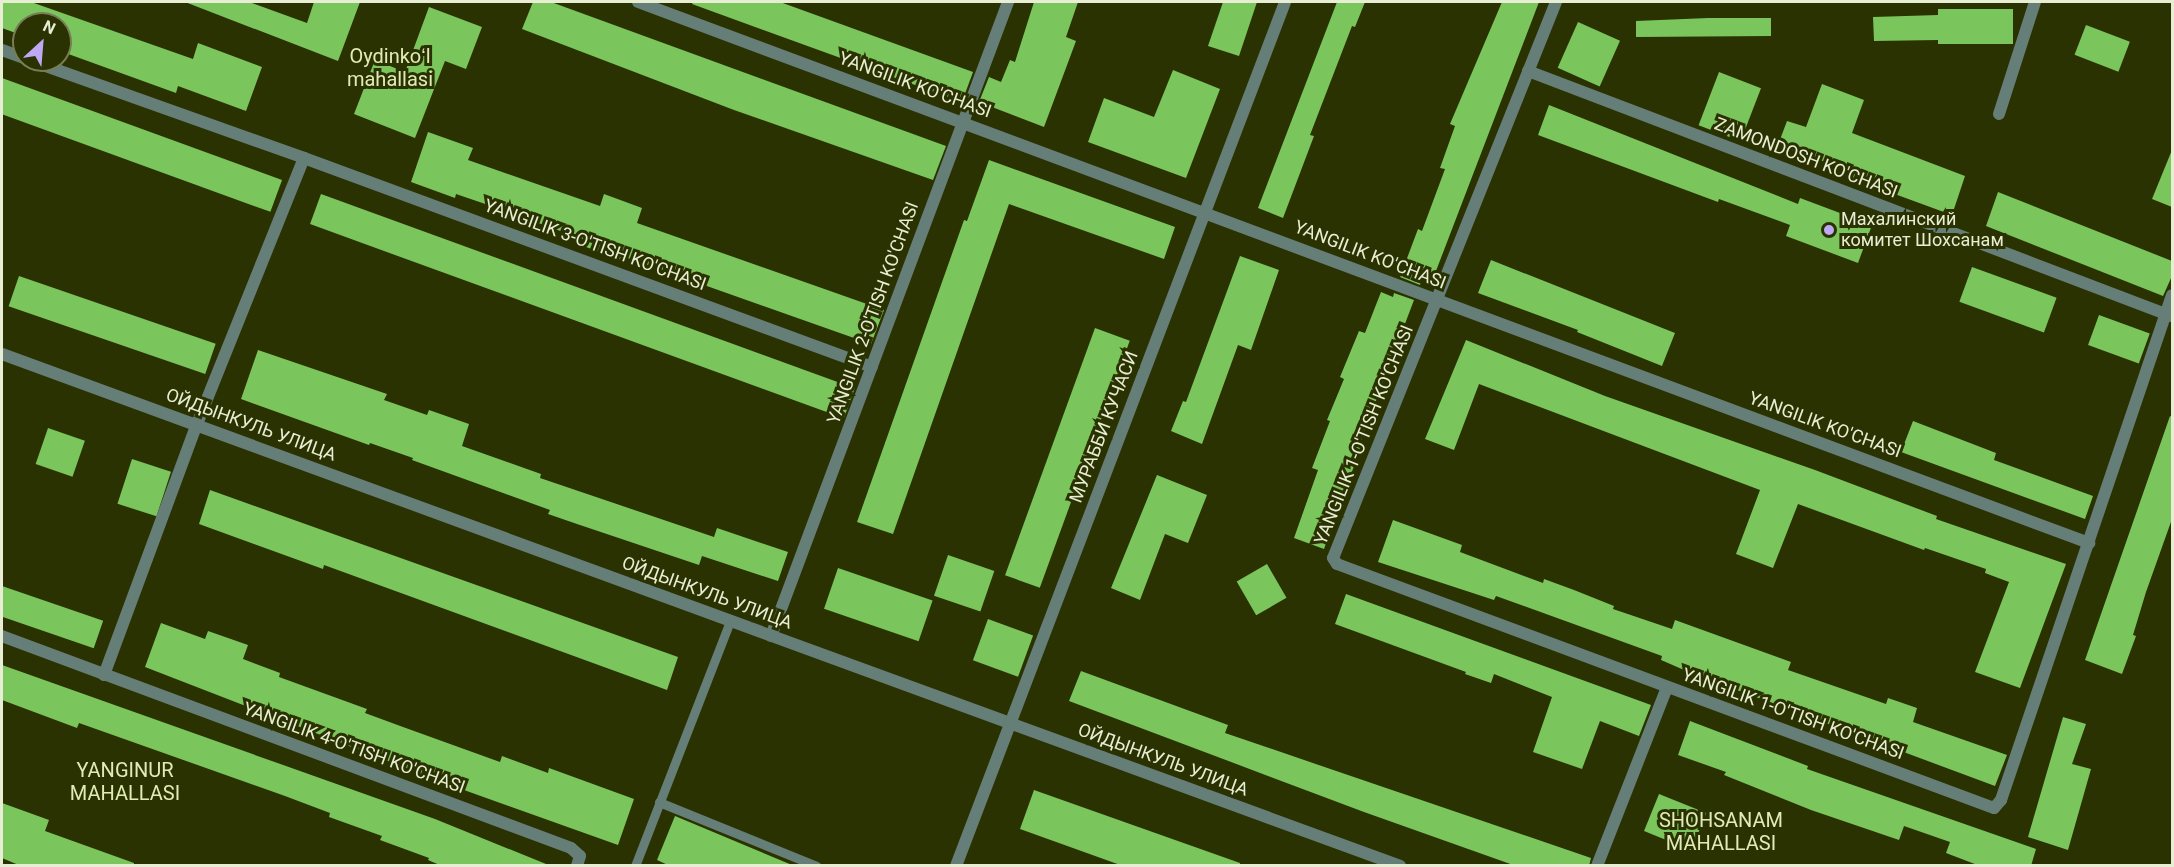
<!DOCTYPE html>
<html>
<head>
<meta charset="utf-8">
<style>
  body { margin:0 }
  #map { position:relative; width:2174px; height:867px; overflow:hidden; background:#2b3201; font-family:Roboto,sans-serif }
  div>[style] { position:absolute }
  [style*='--x'] { left:calc(var(--x)*1px); top:calc(var(--y)*1px); width:calc(var(--w)*1px); rotate:calc(var(--a)*1deg) }
  .building>* { inset:0; background:#7ac65c; transform-origin:0 0 }
  .service>* { height:9px; margin:-4.5px; padding:0 4.5px; transform-origin:4.5px; border-radius:4.5px; background:#657e77 }
  .minor>* { height:12px; margin:-6px; padding:0 6px; transform-origin:6px; border-radius:6px; background:#657e77 }
  .tertiary>* { height:12px; margin:-6px; padding:0 6px; transform-origin:6px; border-radius:6px; background:#657e77 }
  .dots>* { width:16px; height:16px; translate:-50% -50%; box-sizing:border-box; border:3px solid #2b3201; border-radius:50% }
  span { translate:-50% -50%; white-space:nowrap; text-align:center; line-height:1.15; -webkit-text-stroke:6px #2b3201; paint-order:stroke }
  .street-label { font-size:18px; color:#e8eed4 }
  .poi-label { font-size:18px; color:#e8eed4 }
  .left { translate:0 -50%; text-align:left }
  .neighbourhood-label { font-size:20px; color:#e0ebb7 }
  .frame { position:absolute; inset:0; border:3px solid #e8eed4; pointer-events:none }
  .north { position:absolute; left:12px; top:12px; width:60px; height:60px; box-sizing:border-box; background:#2b3201; border:2px solid #777d55; border-radius:50%; rotate:26deg; font-size:16px; font-weight:700; line-height:24px; text-align:center; color:#e8eed4 }
  .north::after { content:''; display:block; margin:auto; width:21px; height:27px; background:#bfa9f4; clip-path:polygon(50% 0,100% 100%,50% 72%,0 100%) }
</style>
</head>
<body>
<div id="map">
  <div class="building">
    <i style="clip-path:polygon(2px 2px,31px 2px,193px 59px,198px 43px,262px 67px,246px 111px,178px 86px,176px 93px,60px 51px,60px 24px,24px 24px,24px 36px,2px 28px)"></i>
    <i style="clip-path:polygon(185px 2px,249px 2px,307px 23px,314px 2px,360px 2px,338px 61px)"></i>
    <i style="clip-path:polygon(533px 2px,551px 2px,946px 146px,933px 180px,734px 110px,522px 29px)"></i>
    <i style="clip-path:polygon(693px 2px,780px 2px,973px 72px,962px 102px,692px 4px)"></i>
    <i style="clip-path:polygon(1034px 2px,1078px 2px,1066px 37px,1076px 41px,1044px 127px,979px 102px,989px 77px,1001px 82px,1010px 60px,1015px 62px)"></i>
    <i style="clip-path:polygon(1223px 2px,1257px 2px,1239px 56px,1208px 46px)"></i>
    <i style="clip-path:polygon(1337px 2px,1365px 2px,1355px 27px,1352px 26px,1310px 135px,1314px 136px,1283px 218px,1258px 208px)"></i>
    <i style="clip-path:polygon(1502px 2px,1539px 2px,1431px 284px,1421px 280px,1420px 285px,1400px 277px,1418px 229px,1422px 231px,1445px 169px,1440px 168px,1455px 126px,1450px 124px)"></i>
    <i style="clip-path:polygon(429px 7px,482px 27px,466px 69px,445px 61px,415px 138px,354px 114px,375px 60px,405px 72px)"></i>
    <i style="clip-path:polygon(1938px 9px,2013px 9px,2013px 44px,1938px 44px,1938px 40px,1874px 41px,1873px 17px,1938px 15px)"></i>
    <i style="clip-path:polygon(1708px 18px,1771px 18px,1771px 36px,1636px 37px,1636px 21px)"></i>
    <i style="left:1578px;top:22px;width:46px;height:50px;rotate:24deg"></i>
    <i style="left:2086px;top:25px;width:47px;height:32px;rotate:21deg"></i>
    <i style="clip-path:polygon(1173px 70px,1220px 89px,1186px 178px,1088px 142px,1104px 98px,1154px 117px)"></i>
    <i style="left:1719px;top:72px;width:45px;height:57px;rotate:21deg"></i>
    <i style="left:2px;top:78px;width:298px;height:34px;rotate:20deg"></i>
    <i style="clip-path:polygon(1822px 84px,1864px 100px,1852px 133px,1965px 176px,1952px 215px,1840px 174px,1842px 168px,1778px 145px,1787px 121px,1806px 127px)"></i>
    <i style="clip-path:polygon(1549px 105px,1798px 204px,1800px 198px,1872px 225px,1858px 263px,1786px 236px,1790px 225px,1719px 199px,1718px 202px,1538px 135px)"></i>
    <i style="clip-path:polygon(428px 132px,473px 148px,468px 160px,600px 206px,604px 194px,642px 208px,637px 223px,884px 310px,871px 344px,625px 257px,624px 261px,586px 247px,588px 241px,497px 208px,456px 194px,455px 198px,411px 182px)"></i>
    <i style="clip-path:polygon(2172px 150px,2172px 207px,2152px 199px)"></i>
    <i style="clip-path:polygon(989px 160px,1175px 227px,1164px 259px,1009px 204px,893px 534px,857px 522px,964px 220px,967px 221px)"></i>
    <i style="clip-path:polygon(1998px 192px,2172px 261px,2172px 276px,2163px 296px,1986px 226px)"></i>
    <i style="left:321px;top:194px;width:568px;height:32px;rotate:20deg"></i>
    <i style="clip-path:polygon(1240px 256px,1279px 270px,1251px 350px,1238px 345px,1202px 444px,1171px 431px,1183px 401px,1186px 402px)"></i>
    <i style="clip-path:polygon(1491px 260px,1675px 333px,1662px 366px,1577px 332px,1578px 330px,1478px 293px)"></i>
    <i style="left:1972px;top:267px;width:90px;height:37px;rotate:20deg"></i>
    <i style="left:19px;top:276px;width:208px;height:32px;rotate:19deg"></i>
    <i style="clip-path:polygon(1381px 292px,1393px 297px,1394px 293px,1414px 300px,1360px 443px,1362px 444px,1324px 549px,1294px 538px,1318px 470px,1312px 468px,1330px 421px,1327px 420px,1344px 379px,1340px 377px,1359px 331px,1365px 333px)"></i>
    <i style="left:2099px;top:315px;width:54px;height:32px;rotate:20deg"></i>
    <i style="left:1095px;top:328px;width:37px;height:263px;rotate:20deg"></i>
    <i style="clip-path:polygon(1466px 340px,1605px 396px,1815px 470px,1937px 516px,1936px 519px,2066px 564px,2020px 688px,1975px 672px,2009px 582px,1985px 573px,1986px 569px,1925px 548px,1924px 550px,1798px 504px,1773px 568px,1736px 554px,1760px 490px,1479px 384px,1454px 450px,1425px 439px)"></i>
    <i style="clip-path:polygon(258px 350px,387px 394px,384px 400px,427px 415px,429px 410px,469px 424px,462px 446px,541px 474px,540px 478px,714px 537px,717px 528px,788px 552px,778px 581px,702px 556px,699px 565px,577px 524px,548px 514px,550px 510px,412px 460px,413px 458px,370px 443px,369px 445px,241px 399px)"></i>
    <i style="clip-path:polygon(2170px 416px,2172px 417px,2172px 519px,2146px 592px,2133px 635px,2136px 636px,2122px 674px,2085px 660px)"></i>
    <i style="clip-path:polygon(1913px 421px,1996px 453px,1994px 460px,2093px 496px,2085px 519px,1901px 452px)"></i>
    <i style="left:48px;top:428px;width:39px;height:38px;rotate:19deg"></i>
    <i style="left:132px;top:459px;width:41px;height:47px;rotate:18deg"></i>
    <i style="clip-path:polygon(1157px 475px,1207px 495px,1188px 543px,1165px 534px,1140px 600px,1111px 588px)"></i>
    <i style="clip-path:polygon(210px 490px,678px 657px,667px 690px,324px 565px,323px 569px,199px 524px)"></i>
    <i style="clip-path:polygon(1393px 520px,1462px 545px,1460px 552px,1543px 583px,1544px 579px,1574px 590px,1614px 606px,1613px 609px,1672px 629px,1675px 620px,1791px 662px,1788px 670px,1886px 704px,1888px 698px,1917px 708px,1913px 722px,2007px 755px,1995px 786px,1691px 673px,1661px 660px,1662px 656px,1496px 596px,1494px 600px,1378px 562px)"></i>
    <i style="left:948px;top:555px;width:49px;height:43px;rotate:19deg"></i>
    <i style="left:1267px;top:564px;width:39px;height:35px;rotate:60deg"></i>
    <i style="left:838px;top:568px;width:100px;height:43px;rotate:19deg"></i>
    <i style="left:2px;top:586px;width:107px;height:29px;rotate:19deg"></i>
    <i style="clip-path:polygon(1346px 594px,1651px 705px,1639px 736px,1600px 721px,1582px 769px,1533px 752px,1552px 697px,1494px 674px,1491px 683px,1465px 674px,1466px 672px,1335px 624px)"></i>
    <i style="left:988px;top:619px;width:48px;height:44px;rotate:20deg"></i>
    <i style="clip-path:polygon(161px 623px,205px 639px,208px 631px,248px 645px,243px 659px,280px 673px,279px 677px,367px 709px,365px 713px,403px 727px,500px 762px,502px 756px,548px 773px,549px 768px,634px 799px,618px 845px,450px 785px,145px 667px)"></i>
    <i style="clip-path:polygon(2px 665px,435px 819px,551px 866px,442px 866px,428px 860px,429px 858px,380px 840px,382px 836px,329px 817px,330px 813px,285px 796px,79px 723px,77px 728px,2px 700px)"></i>
    <i style="clip-path:polygon(1081px 671px,1228px 725px,1225px 733px,1591px 858px,1589px 866px,1516px 866px,1364px 812px,1069px 701px)"></i>
    <i style="clip-path:polygon(2063px 717px,2086px 724px,2072px 764px,2091px 769px,2068px 850px,2028px 837px)"></i>
    <i style="clip-path:polygon(1690px 721px,1808px 766px,1807px 769px,2036px 849px,2031px 866px,1980px 866px,1946px 853px,1950px 842px,1904px 826px,1899px 840px,1811px 810px,1724px 775px,1726px 772px,1678px 755px)"></i>
    <i style="clip-path:polygon(1034px 790px,1240px 863px,1240px 866px,1123px 866px,1020px 829px)"></i>
    <i style="left:1659px;top:794px;width:51px;height:40px;rotate:22deg"></i>
    <i style="clip-path:polygon(2px 803px,49px 820px,45px 831px,134px 863px,134px 866px,21px 866px,2px 858px)"></i>
    <i style="clip-path:polygon(675px 816px,792px 865px,792px 866px,670px 866px,657px 860px)"></i>
  </div>
  <div class="service">
    <i style="--x:659;--y:802;--w:170;--a:22.1"></i>
    <i style="--x:635;--y:866;--w:263;--a:-68.8"></i>
  </div>
  <div class="minor">
    <i style="--x:638;--y:2;--w:1549;--a:20.45"></i>
    <i style="--x:1556;--y:2;--w:599;--a:111.85"></i>
    <i style="--x:1333;--y:558;--w:7;--a:56"></i>
    <i style="--x:1337;--y:564;--w:701;--a:20.37"></i>
    <i style="--x:1994;--y:808;--w:11;--a:-49"></i>
    <i style="--x:2001;--y:800;--w:533;--a:-71.29"></i>
    <i style="--x:2;--y:50;--w:23;--a:20"></i>
    <i style="--x:29;--y:60;--w:292;--a:19.6"></i>
    <i style="--x:304;--y:158;--w:605;--a:20.2"></i>
    <i style="--x:1528;--y:71;--w:688;--a:20.86"></i>
    <i style="--x:1999;--y:114;--w:118;--a:-72.2"></i>
    <i style="--x:2;--y:636;--w:607;--a:20.43"></i>
    <i style="--x:571;--y:848;--w:12;--a:42"></i>
    <i style="--x:580;--y:856;--w:10;--a:107"></i>
    <i style="--x:771;--y:636;--w:677;--a:-69.5"></i>
    <i style="--x:104;--y:675;--w:268;--a:-69.7"></i>
    <i style="--x:197;--y:424;--w:287;--a:-68.1"></i>
    <i style="--x:1597;--y:866;--w:192;--a:-68.6"></i>
  </div>
  <div class="tertiary">
    <i style="--x:2;--y:354;--w:1489;--a:20.11"></i>
    <i style="--x:956;--y:866;--w:925;--a:-69.15"></i>
  </div>
  <div class="dots">
    <i style="left:1829px;top:230px;background:#bfa9f4"></i>
  </div>
  <div class="street-label">
    <span style="left:915px;top:85px;rotate:20deg">YANGILIK KO'CHASI</span>
    <span style="left:1806px;top:158px;rotate:21deg">ZAMONDOSH KO'CHASI</span>
    <span style="left:595px;top:245px;rotate:20deg">YANGILIK 3-O'TISH KO'CHASI</span>
    <span style="left:1370px;top:255px;rotate:21deg">YANGILIK KO'CHASI</span>
    <span style="left:873px;top:313px;rotate:-70deg">YANGILIK 2-O'TISH KO'CHASI</span>
    <span style="left:251px;top:425px;rotate:20deg">ОЙДЫНКУЛЬ УЛИЦА</span>
    <span style="left:1825px;top:425px;rotate:20deg">YANGILIK KO'CHASI</span>
    <span style="left:1104px;top:427px;rotate:-69deg">МУРАББИ КУЧАСИ</span>
    <span style="left:1364px;top:435px;rotate:-68deg">YANGILIK 1-O'TISH KO'CHASI</span>
    <span style="left:707px;top:593px;rotate:20deg">ОЙДЫНКУЛЬ УЛИЦА</span>
    <span style="left:1793px;top:714px;rotate:20deg">YANGILIK 1-O'TISH KO'CHASI</span>
    <span style="left:354px;top:748px;rotate:20deg">YANGILIK 4-O'TISH KO'CHASI</span>
    <span style="left:1163px;top:760px;rotate:20deg">ОЙДЫНКУЛЬ УЛИЦА</span>
  </div>
  <div class="poi-label">
    <span class="left" style="left:1841px;top:230px">Махалинский<br>комитет Шохcанам</span>
  </div>
  <div class="neighbourhood-label">
    <span style="left:390px;top:68px">Oydinkoʻl<br>mahallasi</span>
    <span style="left:125px;top:782px">YANGINUR<br>MAHALLASI</span>
    <span style="left:1721px;top:832px">SHOHSANAM<br>MAHALLASI</span>
  </div>
  <div class="frame"></div>
  <div class="north">N</div>
</div>
</body>
</html>
